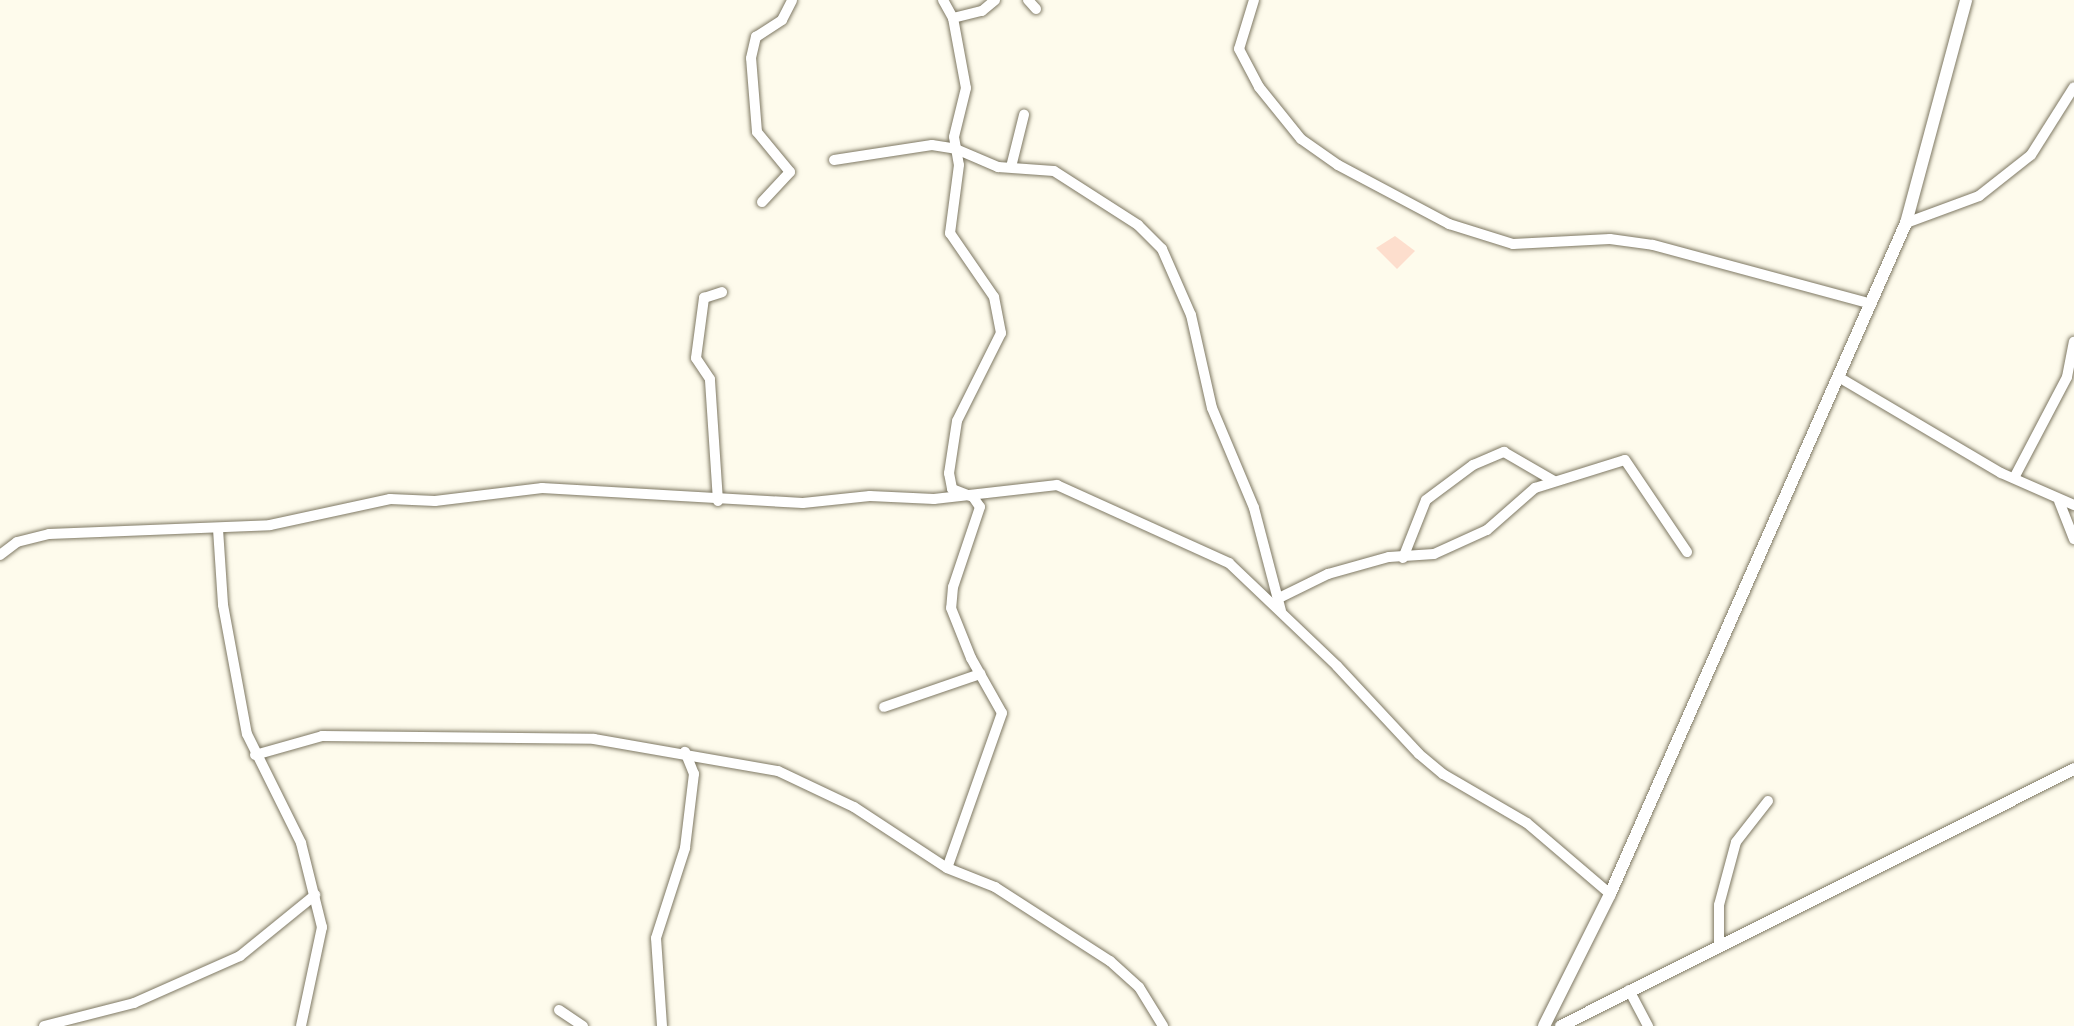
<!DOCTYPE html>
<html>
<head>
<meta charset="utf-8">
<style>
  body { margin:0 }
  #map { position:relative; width:2074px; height:1026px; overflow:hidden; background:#fefbec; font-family:"DejaVu Sans",sans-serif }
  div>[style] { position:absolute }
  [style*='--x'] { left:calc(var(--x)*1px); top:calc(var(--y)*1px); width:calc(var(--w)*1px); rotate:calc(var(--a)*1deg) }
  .green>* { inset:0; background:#fddecd }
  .roads { filter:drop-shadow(0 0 2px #7e7863) drop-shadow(0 0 2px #7e7863) }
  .minor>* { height:10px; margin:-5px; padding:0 5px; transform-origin:5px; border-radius:5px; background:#fff }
  .major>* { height:12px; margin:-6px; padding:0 6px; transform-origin:6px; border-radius:6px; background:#fff }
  span { translate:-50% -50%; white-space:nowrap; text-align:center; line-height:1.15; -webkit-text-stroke:6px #fff; paint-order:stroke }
</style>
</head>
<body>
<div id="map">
  <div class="green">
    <i style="clip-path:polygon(1395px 236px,1415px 251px,1397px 269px,1376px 248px)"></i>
  </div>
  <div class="roads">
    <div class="minor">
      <i style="--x:943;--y:0;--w:21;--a:61"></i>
      <i style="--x:953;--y:18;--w:71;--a:79.5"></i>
      <i style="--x:966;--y:88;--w:50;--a:103.8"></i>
      <i style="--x:954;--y:137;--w:28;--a:80"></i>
      <i style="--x:959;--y:165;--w:69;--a:97.5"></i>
      <i style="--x:950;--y:233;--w:78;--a:55.5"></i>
      <i style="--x:994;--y:297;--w:37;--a:79"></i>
      <i style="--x:1001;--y:333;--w:98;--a:116.6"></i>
      <i style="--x:957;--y:421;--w:53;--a:98.7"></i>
      <i style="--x:949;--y:473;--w:16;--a:79"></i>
      <i style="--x:952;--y:489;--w:22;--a:21"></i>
      <i style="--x:973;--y:497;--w:12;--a:55"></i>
      <i style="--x:980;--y:507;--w:84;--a:108.6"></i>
      <i style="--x:953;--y:587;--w:21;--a:95"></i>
      <i style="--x:951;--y:608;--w:54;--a:68.2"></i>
      <i style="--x:971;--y:658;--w:63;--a:60.6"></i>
      <i style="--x:1002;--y:713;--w:164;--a:109.5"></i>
      <i style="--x:1028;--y:0;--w:12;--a:48"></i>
      <i style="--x:1254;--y:0;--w:51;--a:107"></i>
      <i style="--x:1239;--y:49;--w:43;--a:62.2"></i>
      <i style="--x:1259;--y:87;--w:67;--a:51.1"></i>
      <i style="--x:1301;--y:139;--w:45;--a:35.1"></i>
      <i style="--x:1338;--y:165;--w:126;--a:28"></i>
      <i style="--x:1449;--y:224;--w:67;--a:17.4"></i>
      <i style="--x:1513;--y:244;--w:97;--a:-3"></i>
      <i style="--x:1610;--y:239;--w:43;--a:7.9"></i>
      <i style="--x:1653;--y:245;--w:226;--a:15.1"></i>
      <i style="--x:953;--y:18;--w:30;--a:-14"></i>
      <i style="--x:982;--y:11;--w:17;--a:-40"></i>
      <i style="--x:834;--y:160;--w:99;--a:-8.7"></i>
      <i style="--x:932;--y:145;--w:24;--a:9"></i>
      <i style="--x:956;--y:149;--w:46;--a:23.2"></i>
      <i style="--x:998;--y:167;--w:56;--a:4.1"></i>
      <i style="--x:1054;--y:171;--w:100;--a:32.7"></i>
      <i style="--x:1138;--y:225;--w:34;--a:45"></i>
      <i style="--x:1162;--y:249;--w:72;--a:66.3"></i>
      <i style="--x:1191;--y:315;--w:95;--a:77.3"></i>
      <i style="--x:1212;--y:408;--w:108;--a:67.2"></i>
      <i style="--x:1254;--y:508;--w:106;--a:75.3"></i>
      <i style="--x:1011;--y:167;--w:54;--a:-76"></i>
      <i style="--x:762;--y:202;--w:41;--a:-47"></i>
      <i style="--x:790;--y:172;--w:52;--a:-129.5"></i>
      <i style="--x:757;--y:132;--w:74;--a:-94.6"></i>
      <i style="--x:751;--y:58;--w:22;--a:-77"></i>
      <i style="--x:756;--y:37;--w:31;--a:-33"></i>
      <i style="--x:782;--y:20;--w:22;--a:-63"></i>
      <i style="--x:1906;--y:223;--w:78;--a:-20.3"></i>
      <i style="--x:1979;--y:196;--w:66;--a:-38.3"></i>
      <i style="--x:2031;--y:155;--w:80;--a:-57.7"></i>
      <i style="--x:1842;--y:379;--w:185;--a:30.6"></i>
      <i style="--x:2001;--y:473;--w:80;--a:23.7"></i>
      <i style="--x:2014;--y:478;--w:114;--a:-62.3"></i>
      <i style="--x:2067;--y:377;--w:36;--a:-79"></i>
      <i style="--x:718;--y:501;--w:122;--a:-93.8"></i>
      <i style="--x:710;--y:379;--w:25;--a:-124"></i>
      <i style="--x:696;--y:358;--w:61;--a:-82.4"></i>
      <i style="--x:704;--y:298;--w:19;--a:-18"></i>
      <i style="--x:2059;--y:501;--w:41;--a:68.5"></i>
      <i style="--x:218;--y:529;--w:76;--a:86.2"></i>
      <i style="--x:223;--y:605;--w:131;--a:79.5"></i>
      <i style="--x:247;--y:734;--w:122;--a:63.6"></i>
      <i style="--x:301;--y:843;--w:87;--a:76"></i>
      <i style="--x:322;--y:927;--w:101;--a:102"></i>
      <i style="--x:0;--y:555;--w:21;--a:-37"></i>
      <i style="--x:17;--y:542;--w:33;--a:-14"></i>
      <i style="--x:49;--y:534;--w:221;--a:-2.3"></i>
      <i style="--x:270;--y:525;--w:123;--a:-12.2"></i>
      <i style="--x:390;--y:499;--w:45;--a:2.5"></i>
      <i style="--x:435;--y:501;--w:108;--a:-6.9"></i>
      <i style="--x:542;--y:488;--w:261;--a:3.3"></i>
      <i style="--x:803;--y:503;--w:67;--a:-6"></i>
      <i style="--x:870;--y:496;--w:64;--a:2.7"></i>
      <i style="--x:934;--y:499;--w:124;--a:-6.5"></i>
      <i style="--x:1057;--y:485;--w:189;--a:24.4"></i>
      <i style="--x:1229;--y:563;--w:149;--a:43.6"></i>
      <i style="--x:1337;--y:666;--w:120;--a:47"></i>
      <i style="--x:1419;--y:754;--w:31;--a:40"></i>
      <i style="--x:1443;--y:774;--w:97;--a:30.3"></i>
      <i style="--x:1527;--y:823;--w:109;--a:40.5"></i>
      <i style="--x:1403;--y:558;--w:62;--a:-68.4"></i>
      <i style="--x:1426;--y:500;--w:59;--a:-36.7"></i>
      <i style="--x:1473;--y:465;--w:34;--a:-23"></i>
      <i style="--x:1504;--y:452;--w:58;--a:30.1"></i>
      <i style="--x:1279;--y:598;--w:55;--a:-26.1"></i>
      <i style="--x:1328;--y:574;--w:63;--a:-15.6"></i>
      <i style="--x:1389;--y:557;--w:45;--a:-3.8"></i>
      <i style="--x:1434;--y:554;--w:58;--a:-24.4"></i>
      <i style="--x:1487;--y:530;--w:64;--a:-41.2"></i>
      <i style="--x:1535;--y:488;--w:94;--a:-17.3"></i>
      <i style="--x:1625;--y:460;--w:111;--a:56"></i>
      <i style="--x:884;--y:707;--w:102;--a:-19"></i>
      <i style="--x:255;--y:755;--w:70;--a:-15.8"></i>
      <i style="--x:322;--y:736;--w:272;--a:0.6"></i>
      <i style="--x:594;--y:739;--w:187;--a:9.9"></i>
      <i style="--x:778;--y:771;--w:84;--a:25.3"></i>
      <i style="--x:854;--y:807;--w:111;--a:33.3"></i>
      <i style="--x:947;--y:868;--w:52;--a:21.6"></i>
      <i style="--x:995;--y:887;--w:137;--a:32.8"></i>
      <i style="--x:1110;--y:961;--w:39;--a:42"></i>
      <i style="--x:1139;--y:987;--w:46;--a:58.4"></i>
      <i style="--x:1719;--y:945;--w:40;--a:-90"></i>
      <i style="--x:1719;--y:905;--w:65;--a:-74.9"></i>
      <i style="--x:1736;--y:842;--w:52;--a:-52"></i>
      <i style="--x:1629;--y:990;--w:41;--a:62.2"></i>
      <i style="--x:559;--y:1010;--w:29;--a:34"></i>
      <i style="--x:44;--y:1026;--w:93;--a:-14.3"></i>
      <i style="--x:134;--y:1003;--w:116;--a:-23.9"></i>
      <i style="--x:240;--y:956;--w:97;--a:-39.1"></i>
      <i style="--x:662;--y:1026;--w:88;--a:-93.9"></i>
      <i style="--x:656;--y:938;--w:95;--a:-72.1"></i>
      <i style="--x:685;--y:848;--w:75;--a:-83.1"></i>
      <i style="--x:694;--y:774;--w:24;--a:-112"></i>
    </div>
    <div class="major">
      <i style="--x:1544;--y:1026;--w:148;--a:-63.4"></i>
      <i style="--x:1610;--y:894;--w:733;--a:-66.2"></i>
      <i style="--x:1906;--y:223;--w:231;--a:-74.9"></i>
      <i style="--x:1561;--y:1026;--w:574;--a:-26.61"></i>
    </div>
  </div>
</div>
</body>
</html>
